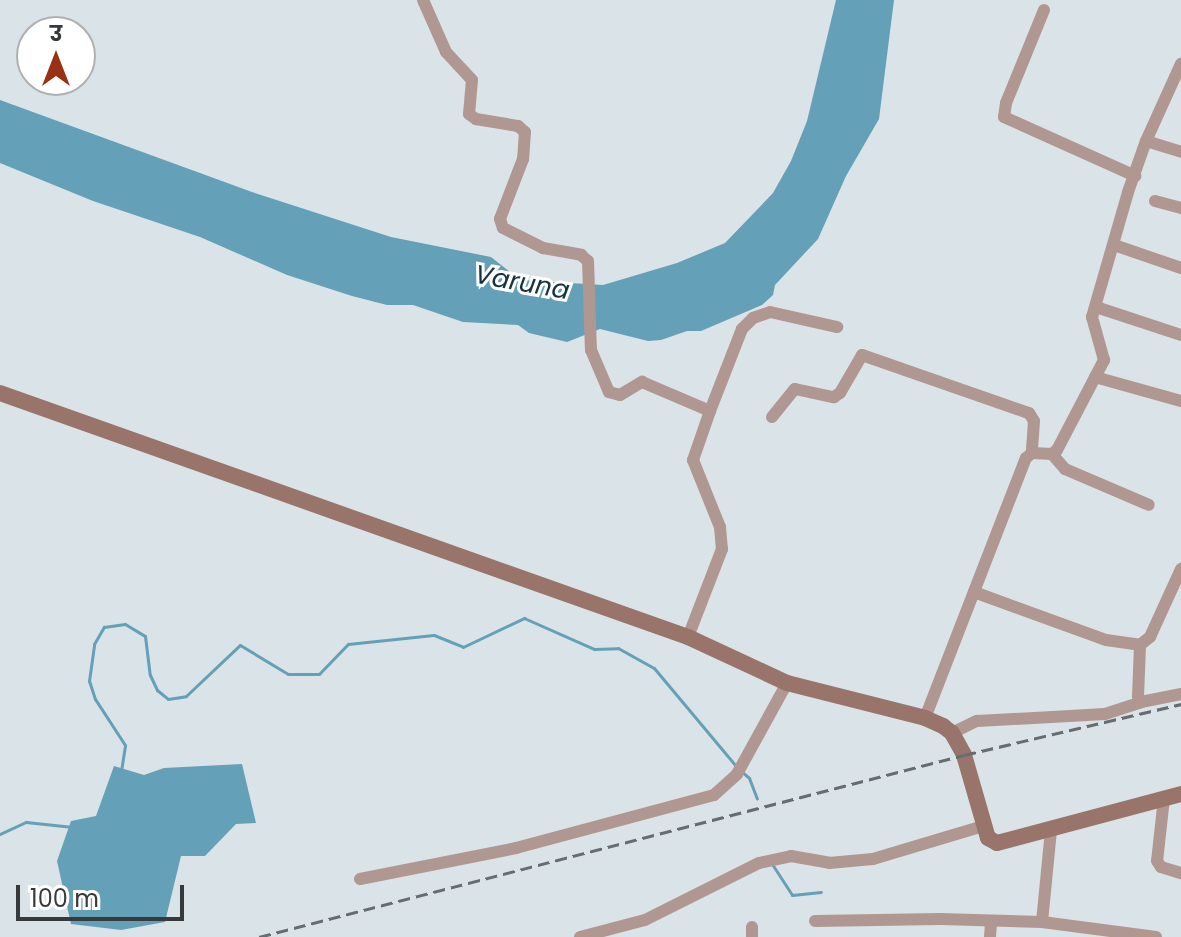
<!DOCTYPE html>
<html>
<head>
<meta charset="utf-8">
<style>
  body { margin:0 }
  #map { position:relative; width:1181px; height:937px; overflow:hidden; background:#dae3e7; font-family:Poppins,"Noto Sans Devanagari",sans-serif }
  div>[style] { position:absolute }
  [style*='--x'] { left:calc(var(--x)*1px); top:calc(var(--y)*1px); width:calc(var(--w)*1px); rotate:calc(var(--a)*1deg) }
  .water>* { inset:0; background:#64a0b8 }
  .stream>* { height:3px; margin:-1.5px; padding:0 1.5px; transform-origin:1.5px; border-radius:1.5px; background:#64a0b8 }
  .street>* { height:12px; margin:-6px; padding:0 6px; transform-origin:6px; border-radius:6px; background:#b19791 }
  .secondary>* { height:16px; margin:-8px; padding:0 8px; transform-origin:8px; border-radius:8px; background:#98746a }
  .rail>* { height:3px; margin-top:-1.5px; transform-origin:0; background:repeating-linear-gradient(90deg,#676d6e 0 12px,transparent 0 18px) }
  span { translate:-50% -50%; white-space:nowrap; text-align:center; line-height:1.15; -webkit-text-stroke:6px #fff; paint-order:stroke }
  .water-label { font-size:26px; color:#16333f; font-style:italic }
  .north { position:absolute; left:16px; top:16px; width:80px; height:80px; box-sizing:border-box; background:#fff; border:2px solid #afb0b1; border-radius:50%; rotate:0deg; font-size:22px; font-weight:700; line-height:32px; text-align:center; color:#363a3b }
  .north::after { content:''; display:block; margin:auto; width:28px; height:36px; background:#993115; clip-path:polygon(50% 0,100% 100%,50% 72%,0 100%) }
  .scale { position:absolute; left:16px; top:885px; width:168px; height:36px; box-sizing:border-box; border:4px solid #363a3b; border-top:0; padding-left:10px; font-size:24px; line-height:28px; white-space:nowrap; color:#363a3b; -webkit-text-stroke:6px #fff; paint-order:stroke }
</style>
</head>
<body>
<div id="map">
  <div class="water">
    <i style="clip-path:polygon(836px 0,894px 0,879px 119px,846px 176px,818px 239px,775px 285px,773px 295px,762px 305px,701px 331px,687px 331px,661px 340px,648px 341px,600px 329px,567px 342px,529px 333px,518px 325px,463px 322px,413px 305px,387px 305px,352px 296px,287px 275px,200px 237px,93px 201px,0 163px,0 100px,252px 192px,391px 237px,491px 257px,520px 280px,603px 285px,677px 263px,725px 243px,773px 193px,791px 161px,807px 121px)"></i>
    <i style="clip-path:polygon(242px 764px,256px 823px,236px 824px,205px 856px,181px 856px,165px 922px,121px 930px,71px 924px,57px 861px,71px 821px,96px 816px,114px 766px,144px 775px,164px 768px)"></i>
  </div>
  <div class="stream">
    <i style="--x:121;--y:771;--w:26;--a:-81"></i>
    <i style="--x:125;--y:745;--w:55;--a:-123.1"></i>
    <i style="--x:95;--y:699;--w:19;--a:-108"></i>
    <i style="--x:89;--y:681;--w:37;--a:-82"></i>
    <i style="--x:94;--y:644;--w:20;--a:-60"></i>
    <i style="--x:104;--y:627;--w:21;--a:-8"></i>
    <i style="--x:125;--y:624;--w:23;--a:31"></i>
    <i style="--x:145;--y:636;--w:39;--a:83"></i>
    <i style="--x:150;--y:675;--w:17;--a:65"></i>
    <i style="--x:157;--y:690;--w:14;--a:39"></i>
    <i style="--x:168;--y:699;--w:18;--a:-9"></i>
    <i style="--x:186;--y:696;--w:74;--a:-43.4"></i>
    <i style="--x:240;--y:645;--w:56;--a:31.1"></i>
    <i style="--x:288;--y:674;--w:31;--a:0"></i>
    <i style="--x:319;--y:674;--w:42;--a:-46"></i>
    <i style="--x:348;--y:644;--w:86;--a:-6"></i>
    <i style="--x:434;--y:635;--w:31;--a:22"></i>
    <i style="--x:463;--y:647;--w:68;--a:-25.4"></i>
    <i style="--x:524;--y:618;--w:77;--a:23.9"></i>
    <i style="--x:594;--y:649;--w:24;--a:-2"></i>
    <i style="--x:618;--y:648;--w:41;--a:29.1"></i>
    <i style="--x:654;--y:668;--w:128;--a:50.1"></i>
    <i style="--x:741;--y:771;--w:11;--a:41"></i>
    <i style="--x:749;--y:778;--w:22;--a:69"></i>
    <i style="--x:0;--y:834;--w:29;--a:-25"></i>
    <i style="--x:26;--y:822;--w:47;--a:6.1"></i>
    <i style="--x:772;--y:864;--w:37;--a:57"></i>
    <i style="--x:792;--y:895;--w:29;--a:-6"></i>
  </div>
  <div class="street">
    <i style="--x:423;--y:0;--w:57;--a:66.1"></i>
    <i style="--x:446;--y:52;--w:38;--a:47"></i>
    <i style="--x:472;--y:80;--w:34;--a:95"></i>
    <i style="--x:469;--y:114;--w:9;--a:36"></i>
    <i style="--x:476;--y:119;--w:43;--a:9.5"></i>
    <i style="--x:518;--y:126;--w:9;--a:41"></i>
    <i style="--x:525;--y:132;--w:27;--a:94"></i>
    <i style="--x:523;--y:159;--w:64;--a:111"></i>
    <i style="--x:500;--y:219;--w:9;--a:72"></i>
    <i style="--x:503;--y:228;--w:45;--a:26.6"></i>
    <i style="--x:543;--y:248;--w:39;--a:10"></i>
    <i style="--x:581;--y:255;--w:9;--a:41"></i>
    <i style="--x:588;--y:261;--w:89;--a:88.1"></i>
    <i style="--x:591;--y:350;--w:46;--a:66.8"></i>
    <i style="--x:609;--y:392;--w:11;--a:15"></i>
    <i style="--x:620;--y:395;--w:26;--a:-31"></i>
    <i style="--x:642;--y:382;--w:74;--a:23.1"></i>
    <i style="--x:710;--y:411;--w:52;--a:109.1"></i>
    <i style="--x:693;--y:460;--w:72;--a:68.1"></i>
    <i style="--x:720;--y:527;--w:22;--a:85"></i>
    <i style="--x:722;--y:549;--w:94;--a:111.1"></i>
    <i style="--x:1044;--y:10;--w:100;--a:112.2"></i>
    <i style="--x:1006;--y:103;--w:14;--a:98"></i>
    <i style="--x:1004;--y:117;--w:144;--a:24.2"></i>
    <i style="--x:1146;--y:141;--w:37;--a:17"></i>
    <i style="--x:1155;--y:201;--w:27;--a:15"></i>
    <i style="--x:1114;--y:245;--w:71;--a:18.9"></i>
    <i style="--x:1096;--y:307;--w:89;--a:18.2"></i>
    <i style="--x:1095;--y:377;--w:89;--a:15.6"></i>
    <i style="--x:710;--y:411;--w:88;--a:-68.7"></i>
    <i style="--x:742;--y:329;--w:16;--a:-45"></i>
    <i style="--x:753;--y:318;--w:18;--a:-19"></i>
    <i style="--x:770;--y:312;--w:69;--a:12.6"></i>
    <i style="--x:772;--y:417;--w:36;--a:-51"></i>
    <i style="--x:795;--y:389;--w:40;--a:12"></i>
    <i style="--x:834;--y:397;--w:7;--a:-34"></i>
    <i style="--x:840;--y:393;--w:44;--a:-59.9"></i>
    <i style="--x:862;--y:355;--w:177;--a:19.2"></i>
    <i style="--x:1029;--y:413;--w:9;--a:58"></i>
    <i style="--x:1034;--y:421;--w:32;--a:94"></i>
    <i style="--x:1052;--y:454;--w:20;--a:49"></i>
    <i style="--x:1065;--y:469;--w:91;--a:23.2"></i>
    <i style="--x:974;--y:592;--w:140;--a:20"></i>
    <i style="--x:1106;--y:640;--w:34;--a:8"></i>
    <i style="--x:1140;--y:645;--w:13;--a:-39"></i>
    <i style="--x:1150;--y:637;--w:75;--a:-65.5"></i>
    <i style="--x:1140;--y:645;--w:51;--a:92.2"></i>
    <i style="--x:1138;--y:696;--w:7;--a:63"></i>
    <i style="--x:1141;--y:702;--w:41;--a:-11.3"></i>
    <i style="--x:925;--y:718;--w:279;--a:-68.8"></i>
    <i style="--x:1026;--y:458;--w:8;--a:-40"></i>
    <i style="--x:1032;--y:453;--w:20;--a:3"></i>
    <i style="--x:1052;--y:454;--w:6;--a:-39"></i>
    <i style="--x:1057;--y:450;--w:102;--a:-62.4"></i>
    <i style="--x:1104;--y:360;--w:45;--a:-105.6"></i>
    <i style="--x:1092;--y:317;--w:130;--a:-73.9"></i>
    <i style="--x:1128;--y:192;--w:54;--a:-70.6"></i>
    <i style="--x:1146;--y:141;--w:85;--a:-65.6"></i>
    <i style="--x:952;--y:733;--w:28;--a:-26"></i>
    <i style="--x:977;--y:721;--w:128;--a:-3.1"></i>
    <i style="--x:1105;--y:714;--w:38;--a:-18"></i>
    <i style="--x:1164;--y:798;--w:63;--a:96.3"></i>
    <i style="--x:1157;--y:861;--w:7;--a:56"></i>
    <i style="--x:1161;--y:867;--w:21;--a:17"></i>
    <i style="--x:360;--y:879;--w:159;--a:-11.2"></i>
    <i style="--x:516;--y:848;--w:205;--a:-15"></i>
    <i style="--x:714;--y:795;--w:31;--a:-42"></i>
    <i style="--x:737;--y:774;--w:104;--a:-61.2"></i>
    <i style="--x:815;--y:921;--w:125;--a:-0.9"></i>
    <i style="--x:940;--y:919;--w:102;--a:1.7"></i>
    <i style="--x:1042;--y:922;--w:115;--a:7.5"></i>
    <i style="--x:1042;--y:922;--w:92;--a:-84.4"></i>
    <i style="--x:580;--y:937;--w:67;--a:-14.7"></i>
    <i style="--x:645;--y:920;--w:127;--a:-26.6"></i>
    <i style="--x:759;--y:863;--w:33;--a:-12"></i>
    <i style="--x:791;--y:856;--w:39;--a:10"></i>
    <i style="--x:829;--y:863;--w:44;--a:-5.2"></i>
    <i style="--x:873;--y:859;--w:116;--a:-16.6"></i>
    <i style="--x:752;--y:937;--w:10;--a:-90"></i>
    <i style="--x:990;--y:937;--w:16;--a:-86"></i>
  </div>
  <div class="secondary">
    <i style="--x:0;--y:393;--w:730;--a:19.53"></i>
    <i style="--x:688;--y:637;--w:109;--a:24.9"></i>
    <i style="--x:787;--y:683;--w:142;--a:14.2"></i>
    <i style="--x:925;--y:718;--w:20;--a:24"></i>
    <i style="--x:943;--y:726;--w:11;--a:38"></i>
    <i style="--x:952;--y:733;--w:25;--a:61"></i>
    <i style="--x:964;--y:755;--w:86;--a:73.9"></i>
    <i style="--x:988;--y:838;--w:10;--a:29"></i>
    <i style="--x:997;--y:843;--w:190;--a:-14.9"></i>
  </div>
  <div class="rail">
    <i style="--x:259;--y:937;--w:728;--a:-14.48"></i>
    <i style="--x:964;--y:755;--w:223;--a:-13.2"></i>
  </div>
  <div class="water-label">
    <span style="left:522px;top:283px;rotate:10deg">Varuna</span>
  </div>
  <div class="north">उ</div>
  <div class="scale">100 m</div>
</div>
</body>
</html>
